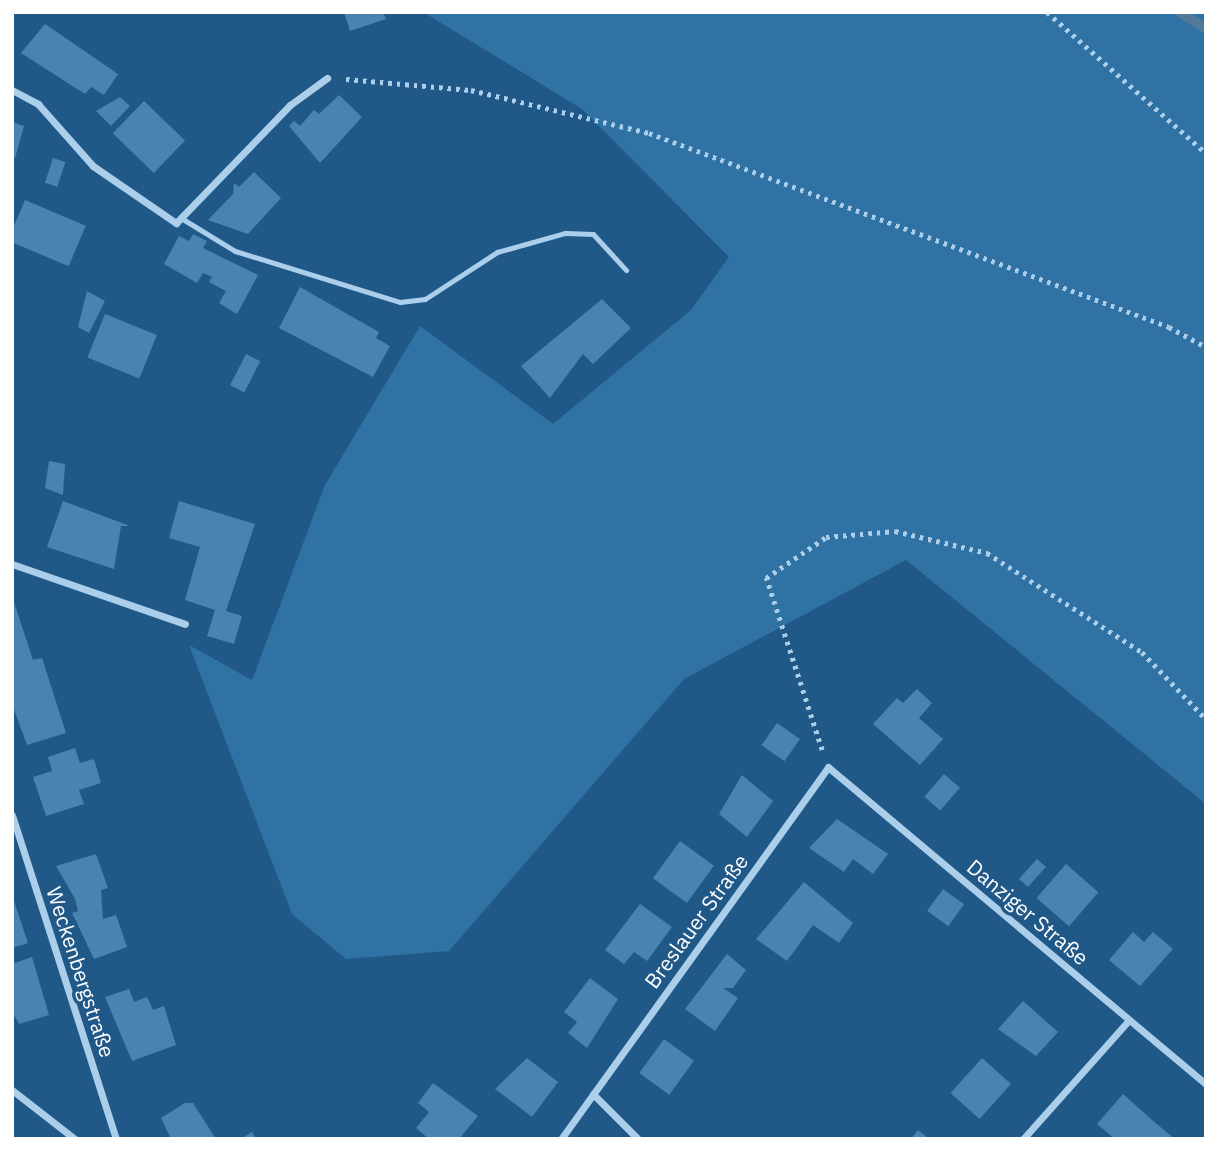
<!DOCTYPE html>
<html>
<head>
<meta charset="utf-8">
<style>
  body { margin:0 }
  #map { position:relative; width:1218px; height:1151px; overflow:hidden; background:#205988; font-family:"IBM Plex Sans",sans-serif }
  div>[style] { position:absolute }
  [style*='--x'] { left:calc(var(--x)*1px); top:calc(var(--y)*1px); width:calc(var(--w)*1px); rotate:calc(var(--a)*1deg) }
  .green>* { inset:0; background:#3172a4 }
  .stream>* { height:10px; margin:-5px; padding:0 5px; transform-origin:5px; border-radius:5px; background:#50799a }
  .building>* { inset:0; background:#4983b0; transform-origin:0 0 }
  .path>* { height:4.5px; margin-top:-2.25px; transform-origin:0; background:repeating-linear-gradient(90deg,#abcfea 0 3.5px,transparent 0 8.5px) }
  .service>* { height:5px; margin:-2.5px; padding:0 2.5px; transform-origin:2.5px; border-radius:2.5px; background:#abcfea }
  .minor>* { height:7px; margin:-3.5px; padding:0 3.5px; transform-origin:3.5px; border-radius:3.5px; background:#abcfea }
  span { translate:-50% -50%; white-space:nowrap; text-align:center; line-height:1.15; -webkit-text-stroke:7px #205988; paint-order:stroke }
  .street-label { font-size:21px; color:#fff }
  .frame { position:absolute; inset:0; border:14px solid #fff; pointer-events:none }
</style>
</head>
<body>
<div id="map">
  <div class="green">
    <i style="clip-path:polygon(423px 12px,1206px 12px,1206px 804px,906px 560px,684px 679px,449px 951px,346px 959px,292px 914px,189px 645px,252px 680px,325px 485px,420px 326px,553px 424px,691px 310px,729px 257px,582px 109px)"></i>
  </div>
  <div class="stream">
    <i style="--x:1180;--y:12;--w:31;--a:33"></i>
  </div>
  <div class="building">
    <i style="clip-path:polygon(344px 12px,383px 12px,386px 19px,350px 31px)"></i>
    <i style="clip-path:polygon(45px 24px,118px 74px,104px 95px,91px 87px,85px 94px,21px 53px)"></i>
    <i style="clip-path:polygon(339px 95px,362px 117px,320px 163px,289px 126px,294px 121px,300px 126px,314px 110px,319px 114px)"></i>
    <i style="clip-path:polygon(120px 97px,130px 106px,111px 126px,96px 111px)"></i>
    <i style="left:144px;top:101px;width:57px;height:45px;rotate:44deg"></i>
    <i style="clip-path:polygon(12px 122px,24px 126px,15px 158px,12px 157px)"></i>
    <i style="left:53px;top:158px;width:13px;height:26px;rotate:18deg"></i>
    <i style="clip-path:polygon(254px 172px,281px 198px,248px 234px,208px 220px,233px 194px,234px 183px,239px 187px)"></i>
    <i style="left:25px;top:200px;width:66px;height:44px;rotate:23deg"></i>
    <i style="clip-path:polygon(193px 234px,207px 241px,203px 248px,258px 275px,237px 314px,219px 303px,226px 291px,209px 282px,212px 277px,203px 273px,197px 283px,164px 264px,179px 236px,189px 241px)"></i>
    <i style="clip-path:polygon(300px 287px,379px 332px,376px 338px,390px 346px,373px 377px,279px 328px)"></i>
    <i style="clip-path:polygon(87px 291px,105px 301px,89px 333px,78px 327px)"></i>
    <i style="clip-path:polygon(602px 299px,631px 328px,593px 364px,583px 354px,550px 398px,521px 366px)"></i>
    <i style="left:105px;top:314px;width:56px;height:47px;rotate:22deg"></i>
    <i style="left:246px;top:354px;width:16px;height:35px;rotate:27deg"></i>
    <i style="clip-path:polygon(49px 461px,65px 464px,63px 495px,45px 488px)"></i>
    <i style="clip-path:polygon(63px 501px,130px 526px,121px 526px,114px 569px,47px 547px)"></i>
    <i style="clip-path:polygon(179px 501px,255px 524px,226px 611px,242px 616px,234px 644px,207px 636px,215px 610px,185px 600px,200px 547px,169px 538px)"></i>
    <i style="clip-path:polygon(13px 599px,33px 660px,42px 658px,66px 733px,27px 745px,12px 704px)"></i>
    <i style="clip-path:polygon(917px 689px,932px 703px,919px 718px,943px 739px,920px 765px,873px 724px,897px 698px,903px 703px)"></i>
    <i style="left:777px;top:723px;width:28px;height:27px;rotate:35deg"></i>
    <i style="clip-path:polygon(75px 748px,80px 763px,94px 759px,101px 783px,79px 790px,84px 804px,46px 816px,33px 777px,52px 771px,48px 757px)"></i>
    <i style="left:944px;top:774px;width:21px;height:30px;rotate:41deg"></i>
    <i style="clip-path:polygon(742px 775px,773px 801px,747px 837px,719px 814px)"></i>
    <i style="clip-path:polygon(837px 819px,888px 854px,873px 874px,853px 859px,844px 872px,809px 848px)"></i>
    <i style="left:680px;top:841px;width:42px;height:46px;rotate:36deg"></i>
    <i style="clip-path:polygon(96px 854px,108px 888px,101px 890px,103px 919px,116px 915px,127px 947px,94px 959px,72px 913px,78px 911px,75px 899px,56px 866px)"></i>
    <i style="left:1037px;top:859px;width:12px;height:27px;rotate:42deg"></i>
    <i style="left:1066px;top:864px;width:43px;height:45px;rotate:41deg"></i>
    <i style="clip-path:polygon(804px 882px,853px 923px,839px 943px,813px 925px,787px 961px,756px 939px)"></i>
    <i style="left:943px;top:889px;width:26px;height:27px;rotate:36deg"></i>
    <i style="clip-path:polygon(13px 898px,28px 943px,12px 948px,12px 899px)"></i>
    <i style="clip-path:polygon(640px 904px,672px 927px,647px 961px,634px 952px,624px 964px,605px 950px)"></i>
    <i style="clip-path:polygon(1133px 932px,1144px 942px,1153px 932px,1173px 949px,1140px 986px,1109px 960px)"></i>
    <i style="clip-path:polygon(727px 954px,746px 970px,733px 988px,723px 988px,738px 998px,715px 1031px,685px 1009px)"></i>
    <i style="clip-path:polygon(32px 957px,49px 1015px,19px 1024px,12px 1011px,12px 964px)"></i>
    <i style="clip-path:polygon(590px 978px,618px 999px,587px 1048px,568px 1033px,577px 1022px,564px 1012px)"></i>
    <i style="clip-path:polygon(129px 989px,134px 1002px,147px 997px,153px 1010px,164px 1006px,176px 1045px,132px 1061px,105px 997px)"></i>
    <i style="clip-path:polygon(1023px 1001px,1058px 1032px,1036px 1056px,998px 1029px)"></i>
    <i style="left:664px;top:1039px;width:37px;height:42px;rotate:36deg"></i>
    <i style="clip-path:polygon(527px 1058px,558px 1082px,532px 1117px,495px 1089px)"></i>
    <i style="left:982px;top:1058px;width:39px;height:47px;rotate:42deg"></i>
    <i style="clip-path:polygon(433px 1083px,478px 1116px,459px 1139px,429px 1139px,416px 1128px,429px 1112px,418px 1103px)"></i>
    <i style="clip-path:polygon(1123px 1094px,1152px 1120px,1175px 1139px,1115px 1139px,1097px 1124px)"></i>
    <i style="clip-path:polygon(185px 1103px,193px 1103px,216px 1139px,171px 1139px,161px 1118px)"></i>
    <i style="clip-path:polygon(918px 1130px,929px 1139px,911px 1139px)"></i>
    <i style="clip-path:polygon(252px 1132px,256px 1139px,241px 1139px)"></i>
  </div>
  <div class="path">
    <i style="--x:1047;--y:12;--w:213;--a:41.6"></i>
    <i style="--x:346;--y:79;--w:125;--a:5"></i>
    <i style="--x:471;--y:90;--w:183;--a:13.6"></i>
    <i style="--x:649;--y:133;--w:555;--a:20.46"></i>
    <i style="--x:1169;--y:327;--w:42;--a:28.4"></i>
    <i style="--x:822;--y:750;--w:181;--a:-108"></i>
    <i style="--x:766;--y:578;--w:73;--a:-34.3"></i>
    <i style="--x:826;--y:537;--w:69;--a:-5"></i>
    <i style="--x:895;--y:531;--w:95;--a:13.4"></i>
    <i style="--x:987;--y:553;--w:184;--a:32.6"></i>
    <i style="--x:1142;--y:652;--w:93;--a:46.3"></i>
  </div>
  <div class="service">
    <i style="--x:181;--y:218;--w:63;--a:31.4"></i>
    <i style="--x:235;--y:251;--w:173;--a:17.2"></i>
    <i style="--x:400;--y:302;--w:25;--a:-7"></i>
    <i style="--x:425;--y:299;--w:86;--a:-33.1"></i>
    <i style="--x:497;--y:252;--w:71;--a:-15.6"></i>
    <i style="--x:565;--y:233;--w:28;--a:2"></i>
    <i style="--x:593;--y:234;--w:49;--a:47.5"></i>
  </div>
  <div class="minor">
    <i style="--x:12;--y:90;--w:30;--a:28"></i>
    <i style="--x:38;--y:104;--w:83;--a:48.4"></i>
    <i style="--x:93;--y:166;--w:101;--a:34.5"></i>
    <i style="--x:176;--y:223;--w:164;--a:-46"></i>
    <i style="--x:290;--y:105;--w:46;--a:-36.1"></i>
    <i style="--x:12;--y:564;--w:183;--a:19.1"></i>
    <i style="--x:12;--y:815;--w:340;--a:72.2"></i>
    <i style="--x:12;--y:1090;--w:80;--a:37.9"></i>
    <i style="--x:593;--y:1094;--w:64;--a:45"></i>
    <i style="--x:561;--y:1139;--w:458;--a:-54.3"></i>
    <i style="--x:828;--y:767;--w:493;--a:40"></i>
    <i style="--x:1023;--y:1139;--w:159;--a:-48.3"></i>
  </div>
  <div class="street-label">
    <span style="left:1028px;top:912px;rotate:40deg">Danziger Straße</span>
    <span style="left:696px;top:921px;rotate:-54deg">Breslauer Straße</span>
    <span style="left:81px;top:972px;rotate:72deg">Weckenbergstraße</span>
  </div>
  <div class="frame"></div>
</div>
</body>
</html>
